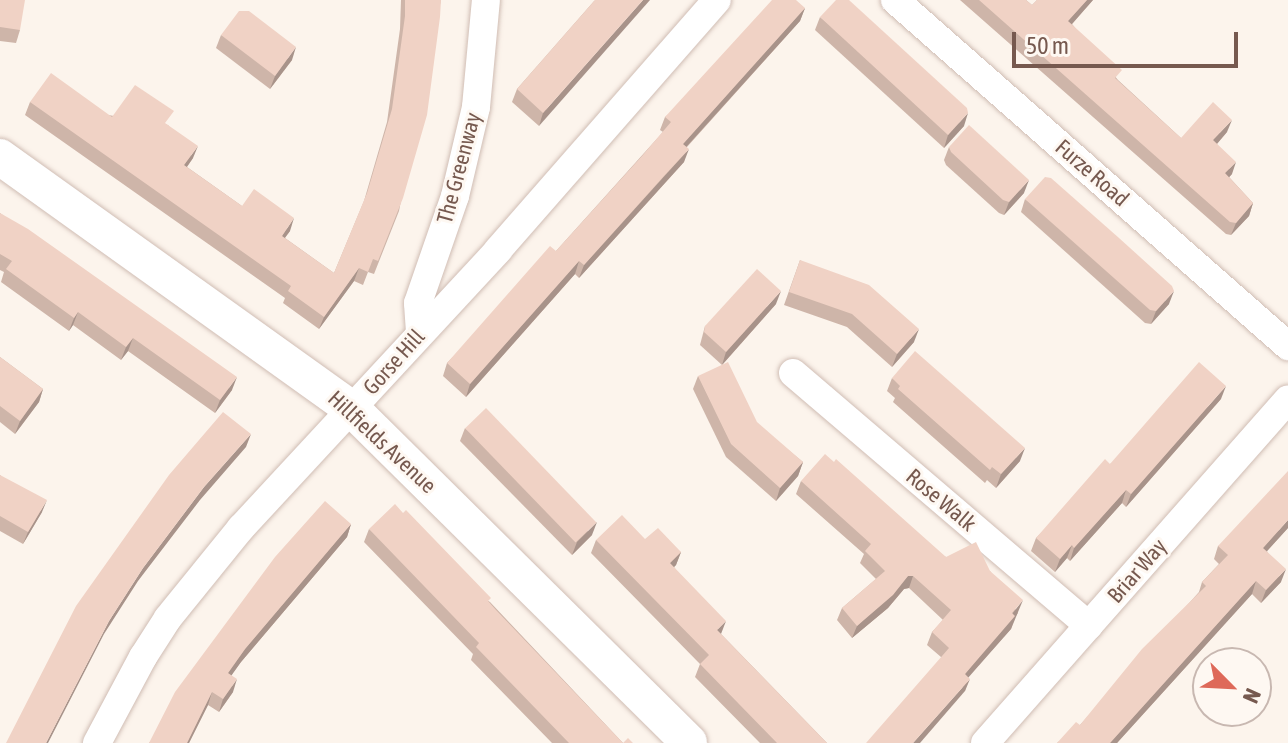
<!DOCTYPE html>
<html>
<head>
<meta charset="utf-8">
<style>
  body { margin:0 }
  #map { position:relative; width:1288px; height:743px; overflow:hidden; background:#fcf4ec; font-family:"Asap Condensed",sans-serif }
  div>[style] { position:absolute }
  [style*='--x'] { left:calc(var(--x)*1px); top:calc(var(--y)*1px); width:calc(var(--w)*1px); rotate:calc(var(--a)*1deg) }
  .roads { filter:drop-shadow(0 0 2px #d0bdb4) drop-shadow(0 0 2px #d0bdb4) }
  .minor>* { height:28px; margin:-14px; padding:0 14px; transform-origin:14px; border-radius:14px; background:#fff }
  .tertiary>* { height:36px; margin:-18px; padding:0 18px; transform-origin:18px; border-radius:18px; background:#fff }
  .wall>* { inset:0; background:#ceb5a9 }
  .shaded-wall>* { inset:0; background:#a8938a }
  .building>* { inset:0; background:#f0d2c5; transform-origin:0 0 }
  span { translate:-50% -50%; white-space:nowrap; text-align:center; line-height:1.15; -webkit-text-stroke:6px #fef8f2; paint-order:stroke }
  .street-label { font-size:22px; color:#76594f }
  .north { position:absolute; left:1192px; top:647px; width:80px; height:80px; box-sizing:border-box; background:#fef8f2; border:2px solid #c8b8b1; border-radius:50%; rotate:114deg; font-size:22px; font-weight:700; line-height:32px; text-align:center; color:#76594f }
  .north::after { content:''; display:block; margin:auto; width:28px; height:36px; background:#de6959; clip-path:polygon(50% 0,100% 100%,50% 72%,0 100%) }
  .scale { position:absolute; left:1012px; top:32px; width:226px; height:36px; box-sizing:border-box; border:4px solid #76594f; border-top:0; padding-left:10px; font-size:24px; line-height:28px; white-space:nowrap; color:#76594f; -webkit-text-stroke:6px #fef8f2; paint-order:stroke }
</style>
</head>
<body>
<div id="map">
  <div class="roads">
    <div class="minor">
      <i style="--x:895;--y:0;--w:524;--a:41.36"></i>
      <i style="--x:420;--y:332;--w:29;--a:-94"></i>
      <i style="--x:418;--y:303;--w:113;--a:-70.9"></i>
      <i style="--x:455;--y:196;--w:91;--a:-76.7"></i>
      <i style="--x:476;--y:107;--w:107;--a:-84.7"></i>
      <i style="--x:793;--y:373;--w:389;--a:40.5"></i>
      <i style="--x:97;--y:743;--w:98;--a:-61.9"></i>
      <i style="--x:143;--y:657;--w:46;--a:-57.3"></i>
      <i style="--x:168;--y:618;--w:116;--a:-51"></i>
      <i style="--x:241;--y:528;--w:379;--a:-47.2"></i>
      <i style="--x:498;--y:250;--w:332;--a:-48.8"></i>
      <i style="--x:985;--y:743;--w:458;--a:-48.6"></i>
    </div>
    <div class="tertiary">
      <i style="--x:0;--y:157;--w:433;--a:35.6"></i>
      <i style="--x:352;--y:409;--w:474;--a:44.7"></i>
    </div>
  </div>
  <div class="wall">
    <i style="clip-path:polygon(0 0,20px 30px,16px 43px,0 41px)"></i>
    <i style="clip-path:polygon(401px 0,441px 0,399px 211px,374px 274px,368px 272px,363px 285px,354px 281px,319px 329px,283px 303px,285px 298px,25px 115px,30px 102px,168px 125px,193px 158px,187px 167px,242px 206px,290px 231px,285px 238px,334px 273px,364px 201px,387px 122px,400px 29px)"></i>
    <i style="clip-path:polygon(595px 0,539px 126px,512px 102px,517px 89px)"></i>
    <i style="clip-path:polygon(960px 0,1026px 0,1032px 5px,1037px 0,1093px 0,1072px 24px,1118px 80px,1181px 138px,1227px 132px,1217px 144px,1232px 174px,1229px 177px,1253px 203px,1249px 216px,1231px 235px,1226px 234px)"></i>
    <i style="clip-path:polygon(805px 8px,800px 21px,687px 147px,684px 162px,579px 278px,575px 274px,466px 397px,443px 376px,447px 363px,556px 251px,663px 132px,660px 130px,665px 117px)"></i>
    <i style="clip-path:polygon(820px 17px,964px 126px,944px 148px,815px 30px)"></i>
    <i style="clip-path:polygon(221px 35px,292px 60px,270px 89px,216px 48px)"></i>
    <i style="clip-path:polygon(949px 147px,1024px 193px,1004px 215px,999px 213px,946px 165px,944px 160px)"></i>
    <i style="clip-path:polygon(1025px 199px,1169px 304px,1151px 324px,1145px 323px,1021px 212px)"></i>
    <i style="clip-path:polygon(0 213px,232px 390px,215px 413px,128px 351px,121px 360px,73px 325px,69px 331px,1px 282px,4px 272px,0 270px)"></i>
    <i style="clip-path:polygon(800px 260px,914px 342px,892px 367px,847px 327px,784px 305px)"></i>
    <i style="clip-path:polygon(776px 304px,722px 365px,700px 345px,705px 326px)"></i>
    <i style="clip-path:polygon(0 357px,43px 389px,39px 402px,15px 434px,0 422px)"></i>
    <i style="clip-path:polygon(698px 376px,803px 462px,798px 476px,776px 501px,726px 457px,693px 389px)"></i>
    <i style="clip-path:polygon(892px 378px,1020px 461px,996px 488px,987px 480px,985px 483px,893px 402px,895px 398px,887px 391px)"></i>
    <i style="clip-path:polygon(1221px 399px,1126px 507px,1122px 503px,1070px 561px,1067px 558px,1055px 572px,1031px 551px,1036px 538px,1110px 464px)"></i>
    <i style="clip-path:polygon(465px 428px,592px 535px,572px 555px,460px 441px)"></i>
    <i style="clip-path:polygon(0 475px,42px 512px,23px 544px,0 531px)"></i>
    <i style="clip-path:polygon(801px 481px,946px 557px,990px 571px,1018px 613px,1015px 617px,1011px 629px,968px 677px,965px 691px,941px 657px,927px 645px,932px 632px,943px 620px,909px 588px,904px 589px,888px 608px,852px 638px,837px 620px,842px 608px,876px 579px,860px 563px,864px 554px,796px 494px)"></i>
    <i style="clip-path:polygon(351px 524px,347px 537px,241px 662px,231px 675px,233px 692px,219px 712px,208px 705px,189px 743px,149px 743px)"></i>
    <i style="clip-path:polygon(1288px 528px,1267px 551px,1281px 582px,1261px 603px,1252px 594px,1117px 743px,1057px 743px,1080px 725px,1199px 592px,1202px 582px,1219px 564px,1214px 559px,1218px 546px)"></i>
    <i style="clip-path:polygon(369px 529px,490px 602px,623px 743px,633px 743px,552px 743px,471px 660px,473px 654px,364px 542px)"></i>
    <i style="clip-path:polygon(645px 539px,681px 552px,676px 565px,674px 567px,721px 634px,827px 743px,760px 743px,695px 677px,700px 664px,591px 553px,596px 540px)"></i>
  </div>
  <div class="shaded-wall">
    <i style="clip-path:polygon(643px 0,650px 0,539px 126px,543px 113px)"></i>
    <i style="clip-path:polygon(1087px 0,1093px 0,1064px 33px,1068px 21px)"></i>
    <i style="clip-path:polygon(805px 8px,800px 21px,678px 156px,683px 144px)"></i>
    <i style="clip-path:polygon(296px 47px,292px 60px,270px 89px,275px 76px)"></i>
    <i style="clip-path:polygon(968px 113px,964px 126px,944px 148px,948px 135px)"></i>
    <i style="clip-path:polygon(1232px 120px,1227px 132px,1209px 153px,1213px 140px)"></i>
    <i style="clip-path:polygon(198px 146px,193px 158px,179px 178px,184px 165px)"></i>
    <i style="clip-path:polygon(689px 149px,684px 162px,579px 278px,584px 265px)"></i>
    <i style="clip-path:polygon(1236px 162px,1232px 174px,1221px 186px,1225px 173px)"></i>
    <i style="clip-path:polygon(1029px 180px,1024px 193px,1004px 215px,1009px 202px)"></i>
    <i style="clip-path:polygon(1253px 203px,1249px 216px,1231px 235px,1236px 223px)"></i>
    <i style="clip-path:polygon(294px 218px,290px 231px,277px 248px,282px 236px)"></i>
    <i style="clip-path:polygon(579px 261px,575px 274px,466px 397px,470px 384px)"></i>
    <i style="clip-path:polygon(359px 268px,354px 281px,319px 329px,324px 317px)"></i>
    <i style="clip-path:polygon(781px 291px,776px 304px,722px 365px,726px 352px)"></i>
    <i style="clip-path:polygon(1174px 291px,1169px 304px,1151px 324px,1156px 311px)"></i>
    <i style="clip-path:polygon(78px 312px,73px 325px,69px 331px,74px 318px)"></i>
    <i style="clip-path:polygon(919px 329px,914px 342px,892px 367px,897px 354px)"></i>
    <i style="clip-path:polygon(133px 338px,128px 351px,121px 360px,126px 347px)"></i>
    <i style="clip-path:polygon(237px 377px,232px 390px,215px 413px,220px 400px)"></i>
    <i style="clip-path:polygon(1226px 386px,1221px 399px,1126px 507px,1131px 494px)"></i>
    <i style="clip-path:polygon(43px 389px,39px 402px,15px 434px,20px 421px)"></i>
    <i style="clip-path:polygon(251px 434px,246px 447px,200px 500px,138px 581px,104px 634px,48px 743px,46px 743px,109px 621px,143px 568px,204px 487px)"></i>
    <i style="clip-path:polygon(1025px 448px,1020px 461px,996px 488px,1001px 474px)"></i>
    <i style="clip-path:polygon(803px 462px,798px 476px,776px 501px,780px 488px)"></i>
    <i style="clip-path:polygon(1126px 490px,1122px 503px,1070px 561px,1074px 548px)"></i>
    <i style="clip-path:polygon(47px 500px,42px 512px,23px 544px,28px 532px)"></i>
    <i style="clip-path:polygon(1288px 520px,1288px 528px,1258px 561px,1263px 548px)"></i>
    <i style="clip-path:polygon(597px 522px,592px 535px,572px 555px,577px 542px)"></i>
    <i style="clip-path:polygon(351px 524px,347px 537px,241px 662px,224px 686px,228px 673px,245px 649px)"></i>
    <i style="clip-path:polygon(1072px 545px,1067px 558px,1055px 572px,1060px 559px)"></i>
    <i style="clip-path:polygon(681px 552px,676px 565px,665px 576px,670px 563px)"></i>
    <i style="clip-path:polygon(1286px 569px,1281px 582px,1261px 603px,1266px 590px)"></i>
    <i style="clip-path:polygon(908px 576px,913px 576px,909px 588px,904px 589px,888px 608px,852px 638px,857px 626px)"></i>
    <i style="clip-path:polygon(1256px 581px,1252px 594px,1117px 743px,1110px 743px)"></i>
    <i style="clip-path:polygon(1023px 600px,1011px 629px,960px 687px,965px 674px)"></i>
    <i style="clip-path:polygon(726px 621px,721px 634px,717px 630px)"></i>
    <i style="clip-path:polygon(237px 679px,233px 692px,219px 712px,223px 699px)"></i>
    <i style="clip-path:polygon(970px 679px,965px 691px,920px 743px,913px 743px)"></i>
    <i style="clip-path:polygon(212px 692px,208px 705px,189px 743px,187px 743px)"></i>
  </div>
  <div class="building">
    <i style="clip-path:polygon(0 0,25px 0,20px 30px,0 27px)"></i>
    <i style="clip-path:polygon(405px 0,441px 0,440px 17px,427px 115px,403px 198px,378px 261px,373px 259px,368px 272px,359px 268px,324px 317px,288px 291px,291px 286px,30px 102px,51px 73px,112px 117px,135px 85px,174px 111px,165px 123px,198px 146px,184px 165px,242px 206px,254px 189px,294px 218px,282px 236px,334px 273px,367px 193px,392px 109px,405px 16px)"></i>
    <i style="clip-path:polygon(595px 0,643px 0,543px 113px,517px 89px)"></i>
    <i style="clip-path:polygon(772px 0,796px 0,805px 8px,683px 144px,689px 149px,664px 176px,584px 265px,579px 261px,470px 384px,447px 363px,550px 246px,556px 251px,642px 156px,671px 122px,665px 117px)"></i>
    <i style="clip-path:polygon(836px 0,849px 0,967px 108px,968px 113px,948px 135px,820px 17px)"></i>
    <i style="clip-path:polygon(979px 0,1026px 0,1032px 5px,1037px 0,1087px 0,1068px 21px,1122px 70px,1115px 78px,1181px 138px,1213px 102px,1232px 120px,1213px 140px,1236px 162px,1225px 173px,1253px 203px,1236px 223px,1230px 222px)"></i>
    <i style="clip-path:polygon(239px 11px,249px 11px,296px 47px,275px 76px,221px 35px)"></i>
    <i style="clip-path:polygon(969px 125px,1029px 180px,1009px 202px,1003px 200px,951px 152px,949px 147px)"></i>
    <i style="clip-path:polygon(1045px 177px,1051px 178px,1119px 238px,1172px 286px,1174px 291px,1156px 311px,1150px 310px,1025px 199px)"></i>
    <i style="clip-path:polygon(0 213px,28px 229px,237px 377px,220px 400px,133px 338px,126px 347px,78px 312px,74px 318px,6px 269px,12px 261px,0 254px)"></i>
    <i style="clip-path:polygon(800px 260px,869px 285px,919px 329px,897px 354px,852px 314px,789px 292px)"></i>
    <i style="clip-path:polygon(757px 269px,781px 291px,726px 352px,704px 332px,705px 326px)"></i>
    <i style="clip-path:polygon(915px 351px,1025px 448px,1001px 474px,992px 467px,990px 470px,898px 389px,900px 386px,892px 378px)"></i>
    <i style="clip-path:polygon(0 357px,43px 389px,20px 421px,0 406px)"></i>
    <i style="clip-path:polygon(728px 362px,757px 422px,803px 462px,780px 488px,731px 444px,698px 376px)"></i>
    <i style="clip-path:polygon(1199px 362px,1226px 386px,1131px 494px,1126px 490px,1074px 548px,1072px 545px,1060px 559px,1036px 538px,1105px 459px,1110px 464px)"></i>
    <i style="left:486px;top:408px;width:159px;height:29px;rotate:46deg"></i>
    <i style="clip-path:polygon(223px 412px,251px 434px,204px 487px,143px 568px,109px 621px,46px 743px,6px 743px,76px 606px,169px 475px)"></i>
    <i style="clip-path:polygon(825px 454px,834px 462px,836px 459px,946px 557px,976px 542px,990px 571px,1023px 600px,1012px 613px,1015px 616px,965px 674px,970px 679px,913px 743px,866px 743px,949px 648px,932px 632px,951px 610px,913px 576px,908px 576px,893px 595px,857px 626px,842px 608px,885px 571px,865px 551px,871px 544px,801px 481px)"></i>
    <i style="clip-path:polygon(1288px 471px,1288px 520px,1263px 548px,1286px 569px,1266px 590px,1256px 581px,1110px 743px,1057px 743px,1076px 722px,1080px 725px,1142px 649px,1206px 586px,1202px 582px,1228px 555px,1218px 546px)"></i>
    <i style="clip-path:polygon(0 475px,47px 500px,28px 532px,0 516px)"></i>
    <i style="clip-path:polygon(325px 501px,351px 524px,245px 649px,228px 673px,237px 679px,223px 699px,212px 692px,187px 743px,149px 743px,175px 692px,275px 557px)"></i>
    <i style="clip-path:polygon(395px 504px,403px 513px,406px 510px,491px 598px,488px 601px,496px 610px,623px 743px,628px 738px,633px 743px,569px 743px,476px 647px,479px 643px,369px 529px)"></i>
    <i style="clip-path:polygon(622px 515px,645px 539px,658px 528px,681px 552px,670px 563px,726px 621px,717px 630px,827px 743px,777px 743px,700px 664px,709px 655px,596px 540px)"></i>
  </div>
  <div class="street-label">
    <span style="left:459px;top:168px;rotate:-75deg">The Greenway</span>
    <span style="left:1092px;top:173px;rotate:41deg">Furze Road</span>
    <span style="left:394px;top:362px;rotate:-48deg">Gorse Hill</span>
    <span style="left:382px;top:442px;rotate:43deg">Hillfields Avenue</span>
    <span style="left:941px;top:500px;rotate:40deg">Rose Walk</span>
    <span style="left:1137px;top:571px;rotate:-49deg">Briar Way</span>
  </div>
  <div class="north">N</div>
  <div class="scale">50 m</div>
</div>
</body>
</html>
